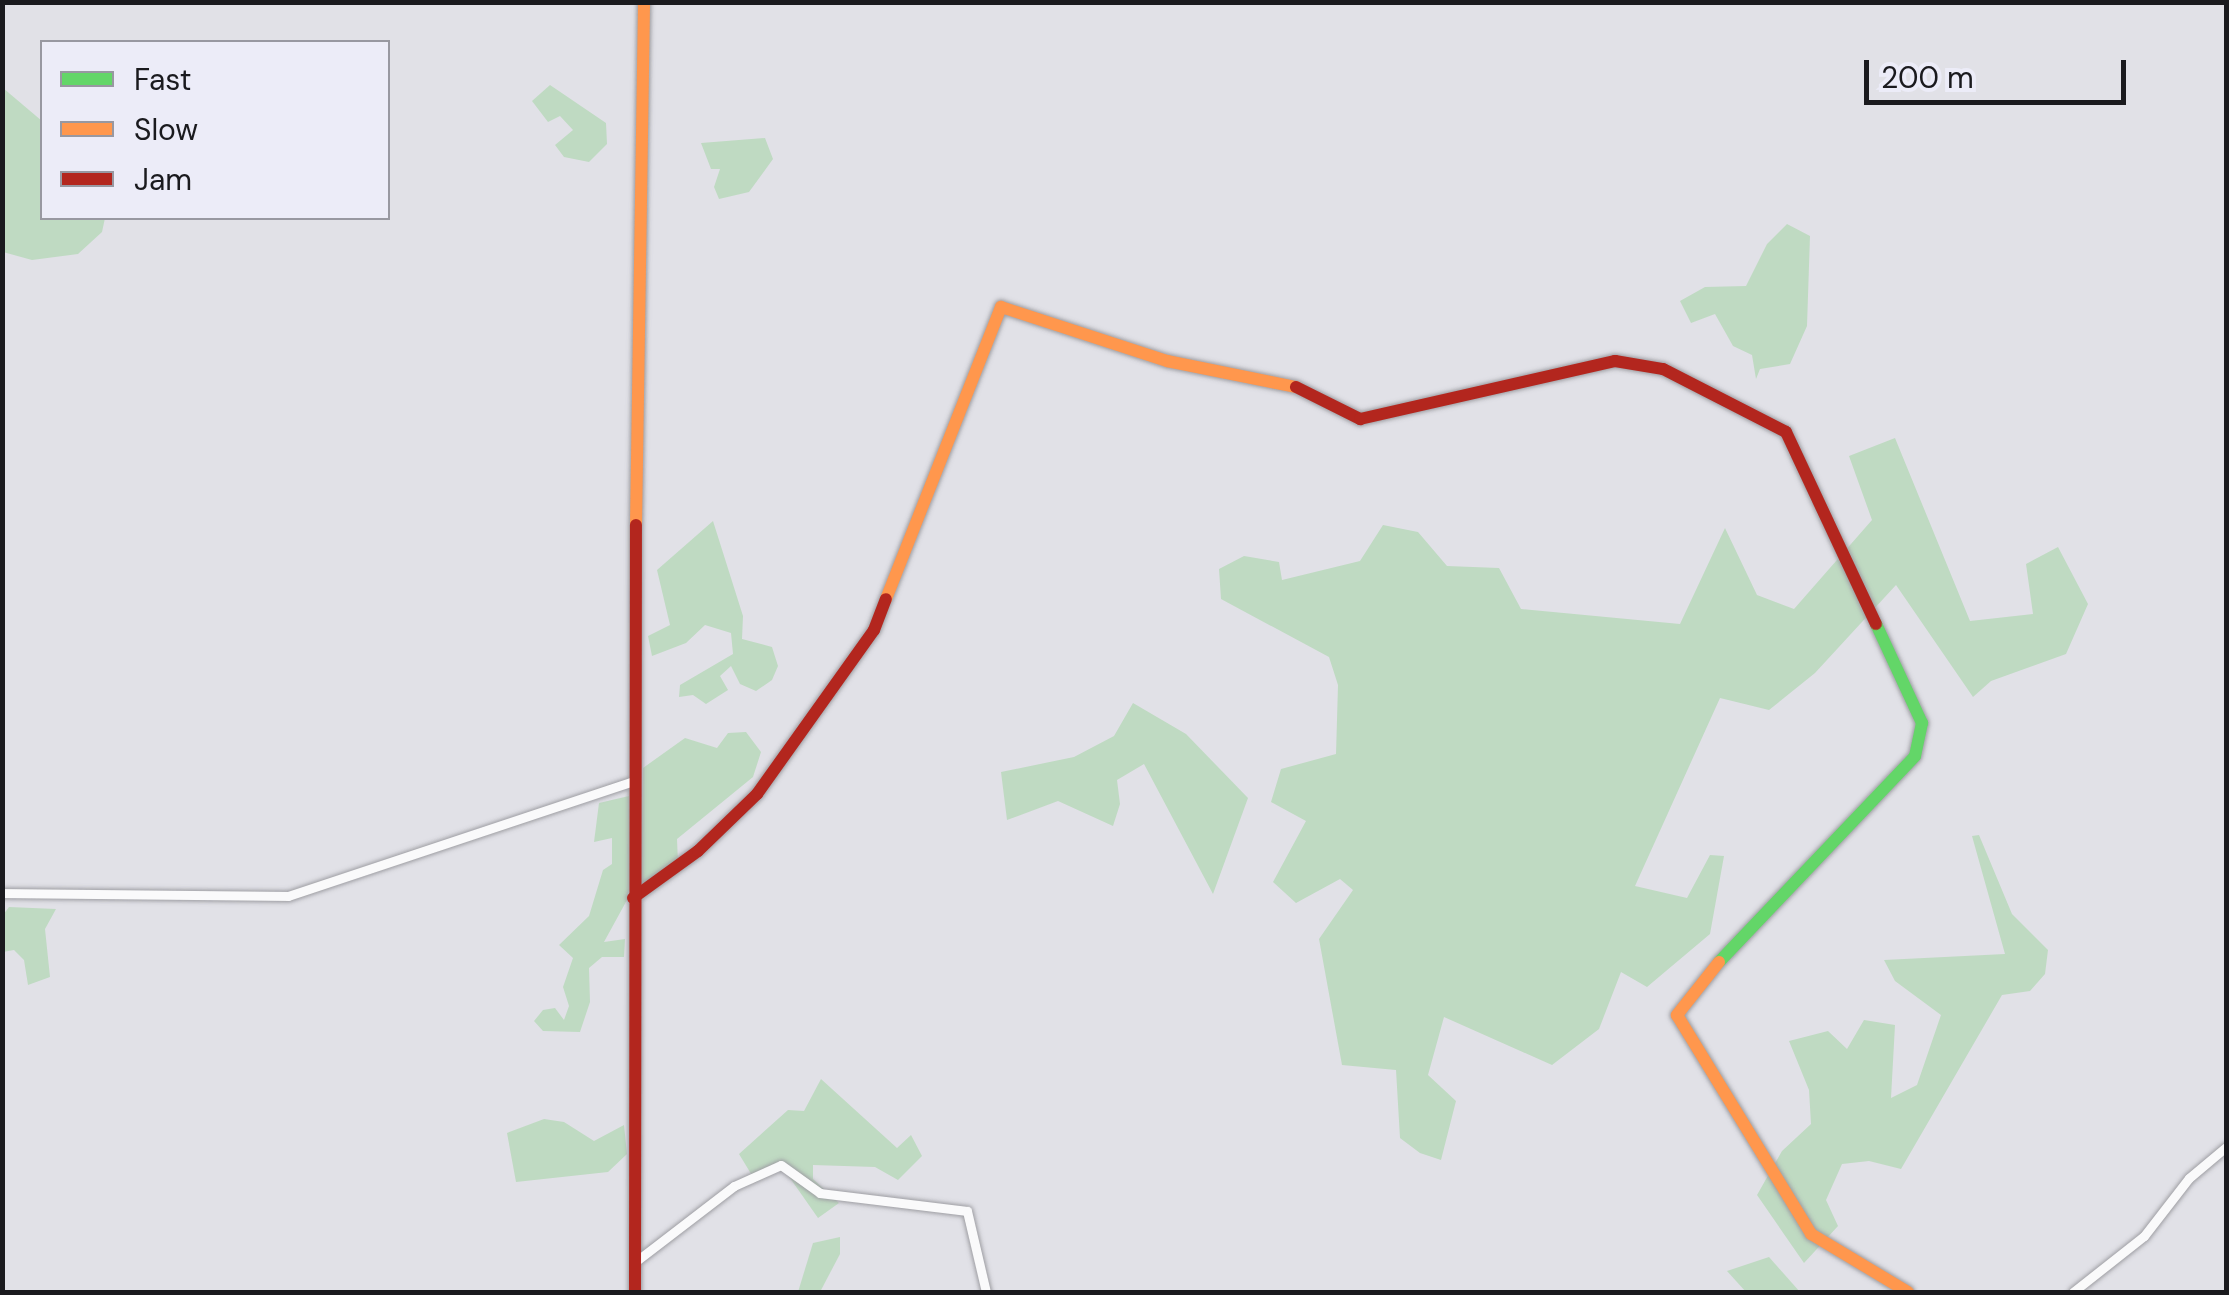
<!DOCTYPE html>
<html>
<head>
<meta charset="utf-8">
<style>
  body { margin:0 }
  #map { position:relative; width:2229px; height:1295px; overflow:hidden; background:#e1e1e7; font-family:"DM Sans",sans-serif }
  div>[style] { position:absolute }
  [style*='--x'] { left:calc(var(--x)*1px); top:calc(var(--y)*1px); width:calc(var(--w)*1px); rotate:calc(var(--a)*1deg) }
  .green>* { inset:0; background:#bfdac2 }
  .roads { filter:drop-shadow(0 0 2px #9e9ea3) drop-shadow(0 0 2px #9e9ea3) }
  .street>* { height:9px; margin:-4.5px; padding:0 4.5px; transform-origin:4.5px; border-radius:4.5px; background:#fafafb }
  .fast>* { height:12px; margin:-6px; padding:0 6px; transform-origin:6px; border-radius:6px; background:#63d668 }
  .slow>* { height:12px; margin:-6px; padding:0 6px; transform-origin:6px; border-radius:6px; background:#ff974d }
  .jam>* { height:12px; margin:-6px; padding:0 6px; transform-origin:6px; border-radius:6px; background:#b3261e }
  span { translate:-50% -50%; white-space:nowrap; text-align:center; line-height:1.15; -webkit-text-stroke:10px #ececf8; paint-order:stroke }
  .frame { position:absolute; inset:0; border:5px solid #1a1a1e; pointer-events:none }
  .legend { position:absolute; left:40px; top:40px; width:350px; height:180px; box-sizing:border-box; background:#ececf8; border:2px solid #9898a1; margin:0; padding:12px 18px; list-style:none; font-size:30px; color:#1a1a1e }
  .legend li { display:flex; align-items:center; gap:20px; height:50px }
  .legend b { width:50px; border:2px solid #9898a1 }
  .scale { position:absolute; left:1864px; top:60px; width:262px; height:45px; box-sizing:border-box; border:5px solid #1a1a1e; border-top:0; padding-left:12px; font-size:30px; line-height:35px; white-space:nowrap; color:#1a1a1e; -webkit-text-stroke:8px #ececf8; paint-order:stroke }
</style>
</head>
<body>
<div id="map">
  <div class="green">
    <i style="clip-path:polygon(550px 85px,606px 123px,607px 144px,589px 162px,564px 157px,555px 145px,573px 130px,560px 116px,548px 122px,532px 101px)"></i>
    <i style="clip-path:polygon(3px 88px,42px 121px,42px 218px,105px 218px,102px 232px,78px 254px,32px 260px,3px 252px)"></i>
    <i style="clip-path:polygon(765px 138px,773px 159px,749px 192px,719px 199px,714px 187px,720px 169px,711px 169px,701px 143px)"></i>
    <i style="clip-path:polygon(1787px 224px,1810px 236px,1807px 326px,1790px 364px,1760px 369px,1756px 379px,1752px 355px,1733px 346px,1715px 314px,1691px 323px,1680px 301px,1705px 287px,1746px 286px,1767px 244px)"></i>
    <i style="clip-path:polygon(1895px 438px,1970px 621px,2033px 614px,2026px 564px,2058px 547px,2088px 604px,2066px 654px,1991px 681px,1973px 697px,1896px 585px,1815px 673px,1769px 710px,1720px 698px,1635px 886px,1687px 898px,1710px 855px,1724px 856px,1710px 934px,1647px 987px,1621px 972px,1599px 1029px,1552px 1065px,1444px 1017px,1428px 1075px,1456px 1101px,1441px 1160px,1420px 1153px,1400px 1138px,1396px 1070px,1342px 1065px,1319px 939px,1353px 890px,1340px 879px,1296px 903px,1273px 882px,1306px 821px,1271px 802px,1281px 769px,1336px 754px,1338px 685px,1329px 657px,1221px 599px,1219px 569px,1244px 556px,1279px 562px,1282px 580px,1360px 561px,1383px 525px,1418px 532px,1447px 566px,1499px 568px,1521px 609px,1680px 624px,1725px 528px,1757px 595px,1794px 609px,1872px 520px,1849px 456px)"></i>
    <i style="clip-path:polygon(713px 521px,743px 616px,742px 639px,772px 647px,778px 666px,772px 680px,756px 691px,740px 684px,731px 666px,720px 676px,728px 690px,706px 704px,693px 695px,679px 697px,680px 685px,733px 654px,731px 633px,705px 625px,686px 643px,652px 656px,648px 636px,670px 625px,657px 570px)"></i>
    <i style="clip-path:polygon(1133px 703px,1186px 734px,1248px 798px,1213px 894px,1144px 764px,1117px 780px,1120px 804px,1113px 826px,1058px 801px,1007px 820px,1001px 772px,1074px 757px,1114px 736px)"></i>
    <i style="clip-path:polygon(746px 732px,761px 752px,753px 777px,677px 839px,678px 863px,658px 885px,641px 883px,643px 768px,685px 738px,717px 748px,728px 733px)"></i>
    <i style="clip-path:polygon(629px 796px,633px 870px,627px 900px,604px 942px,625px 939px,624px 957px,602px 957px,589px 968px,590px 1002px,580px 1032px,543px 1031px,534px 1021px,543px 1010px,555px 1008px,564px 1020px,569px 1006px,563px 987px,573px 958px,559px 945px,589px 916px,603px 870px,612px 864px,612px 838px,594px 842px,599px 803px)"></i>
    <i style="clip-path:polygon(1979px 835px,2012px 914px,2048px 950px,2045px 974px,2030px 991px,2002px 995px,1901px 1169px,1869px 1161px,1842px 1164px,1826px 1200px,1838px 1226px,1804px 1263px,1757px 1195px,1782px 1151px,1811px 1124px,1809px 1090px,1789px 1041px,1828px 1031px,1847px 1049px,1864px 1020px,1895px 1025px,1891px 1098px,1917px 1085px,1941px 1015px,1895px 981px,1884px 960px,2005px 954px,1972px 836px)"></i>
    <i style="clip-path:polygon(9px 907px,56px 909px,45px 929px,50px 977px,28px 985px,24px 960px,14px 950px,3px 952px,3px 915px)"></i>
    <i style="clip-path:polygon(821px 1079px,897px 1148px,911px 1135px,922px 1156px,898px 1180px,875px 1167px,813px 1165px,813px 1179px,839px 1203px,818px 1218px,783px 1168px,756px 1182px,739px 1154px,788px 1110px,804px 1111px)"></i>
    <i style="clip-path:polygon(544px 1119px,564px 1122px,594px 1141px,624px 1125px,627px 1154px,608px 1172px,516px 1182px,507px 1133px)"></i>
    <i style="clip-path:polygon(840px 1237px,840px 1254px,820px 1292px,798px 1292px,813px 1243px)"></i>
    <i style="clip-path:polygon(1769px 1257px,1800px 1292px,1746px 1292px,1727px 1271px)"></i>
  </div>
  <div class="roads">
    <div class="street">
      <i style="--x:2;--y:893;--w:286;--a:0.6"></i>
      <i style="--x:288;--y:896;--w:365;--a:-18.4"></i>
      <i style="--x:635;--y:1262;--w:125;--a:-37.5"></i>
      <i style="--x:734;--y:1186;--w:51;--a:-24.1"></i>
      <i style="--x:781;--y:1165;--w:48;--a:35.7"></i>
      <i style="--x:820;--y:1193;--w:148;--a:7"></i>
      <i style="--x:967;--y:1211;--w:83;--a:76.8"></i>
      <i style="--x:2073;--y:1292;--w:90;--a:-38.3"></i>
      <i style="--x:2144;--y:1236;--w:73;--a:-52.2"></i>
      <i style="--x:2189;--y:1178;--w:48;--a:-40"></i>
    </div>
    <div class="fast">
      <i style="--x:1719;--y:962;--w:284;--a:-46.4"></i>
      <i style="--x:1915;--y:756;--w:34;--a:-78"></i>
      <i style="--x:1922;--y:723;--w:109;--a:-114.9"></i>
    </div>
    <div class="slow">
      <i style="--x:636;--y:525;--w:523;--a:-89.12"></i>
      <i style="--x:886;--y:599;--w:314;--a:-68.5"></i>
      <i style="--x:1001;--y:307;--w:175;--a:18"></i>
      <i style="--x:1167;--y:361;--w:132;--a:11.4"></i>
      <i style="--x:1719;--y:962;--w:68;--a:128.4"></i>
      <i style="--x:1677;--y:1015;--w:257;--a:58.5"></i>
      <i style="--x:1811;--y:1234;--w:113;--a:30.9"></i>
    </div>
    <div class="jam">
      <i style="--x:1296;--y:387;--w:72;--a:26.6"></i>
      <i style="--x:1360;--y:419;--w:262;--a:-12.8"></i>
      <i style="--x:1615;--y:361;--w:49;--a:9.5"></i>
      <i style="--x:1663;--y:369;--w:138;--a:27.1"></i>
      <i style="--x:1786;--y:432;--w:212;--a:64.9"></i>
      <i style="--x:633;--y:898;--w:80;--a:-35.9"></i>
      <i style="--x:698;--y:851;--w:82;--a:-44"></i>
      <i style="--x:757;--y:794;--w:201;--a:-54.5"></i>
      <i style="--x:874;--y:630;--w:33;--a:-69"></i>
      <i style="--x:635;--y:1292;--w:767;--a:-89.93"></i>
    </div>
  </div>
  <div class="frame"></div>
  <ul class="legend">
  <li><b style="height:12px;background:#63d668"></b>Fast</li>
  <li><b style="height:12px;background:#ff974d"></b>Slow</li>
  <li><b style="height:12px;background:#b3261e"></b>Jam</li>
  </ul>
  <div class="scale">200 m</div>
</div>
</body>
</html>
